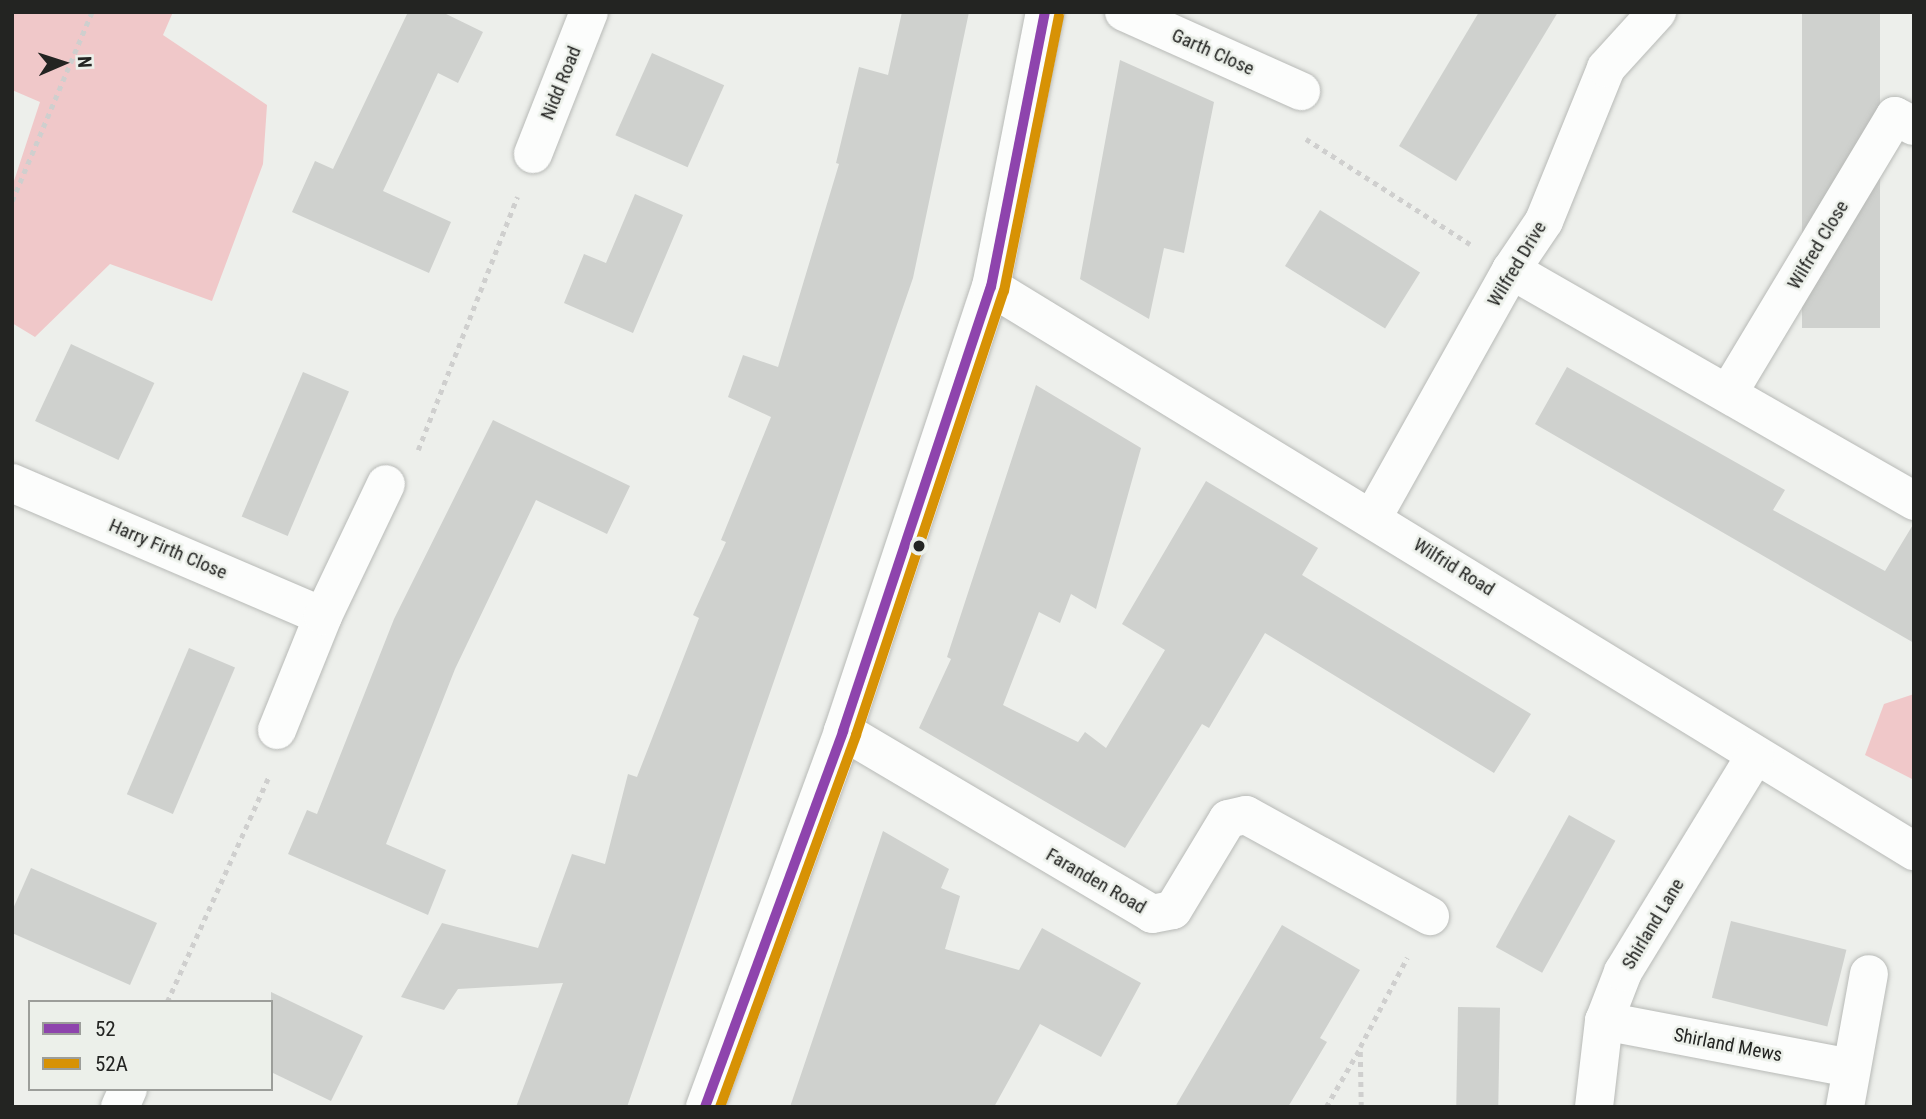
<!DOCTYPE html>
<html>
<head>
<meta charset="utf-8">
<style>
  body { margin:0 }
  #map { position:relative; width:1926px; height:1119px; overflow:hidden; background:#edefeb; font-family:"Roboto Condensed",sans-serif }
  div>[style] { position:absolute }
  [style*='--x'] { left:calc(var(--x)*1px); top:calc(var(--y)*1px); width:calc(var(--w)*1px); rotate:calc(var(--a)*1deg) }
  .green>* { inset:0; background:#f0c8c9 }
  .building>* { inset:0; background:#cfd1ce; transform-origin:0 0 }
  .path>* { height:4.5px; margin-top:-2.25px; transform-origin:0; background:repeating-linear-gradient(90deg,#cfcfce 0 5px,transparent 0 10px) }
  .roads { filter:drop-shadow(0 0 2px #b8bab7) drop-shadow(0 0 2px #b8bab7) }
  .street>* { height:38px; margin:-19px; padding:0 19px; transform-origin:19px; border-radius:19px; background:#fcfdfc }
  .secondary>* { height:38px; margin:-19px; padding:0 19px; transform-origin:19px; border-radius:19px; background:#fcfdfc }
  .bus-1>* { height:10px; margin:-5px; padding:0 5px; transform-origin:5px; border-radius:5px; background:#8e44ad }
  .bus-2>* { height:10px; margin:-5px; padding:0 5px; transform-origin:5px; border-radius:5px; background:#d79205 }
  .dots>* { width:19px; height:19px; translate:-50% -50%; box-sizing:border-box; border:4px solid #ecf0ea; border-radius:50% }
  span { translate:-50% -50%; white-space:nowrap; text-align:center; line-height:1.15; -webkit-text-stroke:5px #ecf0ea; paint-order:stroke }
  .street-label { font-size:19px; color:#232422 }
  .frame { position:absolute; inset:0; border:14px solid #232422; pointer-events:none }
  .legend { position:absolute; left:28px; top:1000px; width:245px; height:91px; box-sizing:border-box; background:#ecf0ea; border:2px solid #9c9e9a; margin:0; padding:9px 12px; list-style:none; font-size:21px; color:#232422 }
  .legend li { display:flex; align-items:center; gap:14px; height:35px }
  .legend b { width:35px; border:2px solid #9c9e9a }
  .north { position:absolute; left:28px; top:28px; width:70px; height:70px; -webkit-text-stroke:5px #ecf0ea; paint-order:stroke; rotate:87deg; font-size:19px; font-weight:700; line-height:28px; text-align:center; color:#232422 }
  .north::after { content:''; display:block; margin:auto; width:24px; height:32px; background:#232422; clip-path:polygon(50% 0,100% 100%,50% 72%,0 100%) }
</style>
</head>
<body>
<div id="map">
  <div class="green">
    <i style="clip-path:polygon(12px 12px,173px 12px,163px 35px,267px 105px,263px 164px,212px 301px,110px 264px,35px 337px,12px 323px,12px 187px,40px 102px,12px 90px)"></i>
    <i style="clip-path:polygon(1914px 694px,1914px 780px,1865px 755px,1884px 704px)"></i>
  </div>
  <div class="building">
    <i style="clip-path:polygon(408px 12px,442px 12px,483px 32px,458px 83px,438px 73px,383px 191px,451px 222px,429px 273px,292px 212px,315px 161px,333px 169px)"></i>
    <i style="clip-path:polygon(902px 12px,969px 12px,913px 278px,627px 1107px,516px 1107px,563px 983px,458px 989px,444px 1010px,401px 997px,442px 923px,538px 948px,572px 854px,605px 864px,628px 774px,637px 777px,699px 618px,693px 615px,726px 542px,721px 540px,771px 417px,728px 397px,743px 355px,778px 367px,839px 164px,836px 163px,859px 67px,888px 75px)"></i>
    <i style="clip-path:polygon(1479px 12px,1558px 12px,1456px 181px,1399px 146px)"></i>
    <i style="left:1802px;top:12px;width:78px;height:316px"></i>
    <i style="left:652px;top:53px;width:79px;height:90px;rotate:24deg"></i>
    <i style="clip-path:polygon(1120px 60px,1214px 102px,1184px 253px,1164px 248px,1149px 319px,1080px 279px)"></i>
    <i style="clip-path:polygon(635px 194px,683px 215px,633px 333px,564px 303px,584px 254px,606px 263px)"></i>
    <i style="left:1320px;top:210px;width:118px;height:66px;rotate:32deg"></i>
    <i style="left:71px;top:344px;width:92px;height:85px;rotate:25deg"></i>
    <i style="clip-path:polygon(1567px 367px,1785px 490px,1773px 510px,1885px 571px,1914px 523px,1914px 643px,1535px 424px)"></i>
    <i style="left:303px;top:372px;width:50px;height:157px;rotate:23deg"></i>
    <i style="clip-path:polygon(1036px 385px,1141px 448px,1096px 609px,1071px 594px,1060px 623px,1039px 612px,1003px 705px,1078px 742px,1085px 732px,1106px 748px,1165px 650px,1122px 624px,1206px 481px,1318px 548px,1302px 575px,1531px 714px,1494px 773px,1265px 633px,1209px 728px,1202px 724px,1125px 848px,919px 728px,951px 659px,947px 657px)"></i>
    <i style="clip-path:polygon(493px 420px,630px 486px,607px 534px,536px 500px,455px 669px,386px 844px,446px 870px,428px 915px,288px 854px,307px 810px,317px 814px,394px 619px)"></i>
    <i style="left:189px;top:648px;width:50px;height:159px;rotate:23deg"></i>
    <i style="left:1569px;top:815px;width:53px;height:151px;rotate:29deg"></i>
    <i style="clip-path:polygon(883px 831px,949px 869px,941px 888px,960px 896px,945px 949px,1019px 970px,1042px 928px,1141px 983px,1101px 1057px,1040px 1024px,994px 1107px,790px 1107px)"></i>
    <i style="clip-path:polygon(31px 868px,157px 923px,130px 985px,12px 933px,12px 911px)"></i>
    <i style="left:1731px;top:921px;width:119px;height:79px;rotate:14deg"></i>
    <i style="clip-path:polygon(1282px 925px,1360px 970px,1320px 1038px,1327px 1042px,1288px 1107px,1175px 1107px)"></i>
    <i style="clip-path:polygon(271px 992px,363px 1036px,331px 1101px,271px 1072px)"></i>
    <i style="left:1458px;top:1007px;width:42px;height:100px;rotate:1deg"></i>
  </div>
  <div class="path">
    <i style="--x:1306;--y:139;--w:195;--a:32.6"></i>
    <i style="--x:12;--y:201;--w:205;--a:-67.1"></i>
    <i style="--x:418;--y:450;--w:272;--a:-68.6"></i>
    <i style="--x:167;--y:1002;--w:246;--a:-65.7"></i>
    <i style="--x:1326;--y:1107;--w:66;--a:-59.9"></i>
    <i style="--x:1361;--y:1107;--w:60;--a:-91"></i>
    <i style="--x:1360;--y:1047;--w:101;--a:-62.2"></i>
  </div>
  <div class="roads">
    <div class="street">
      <i style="--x:1124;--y:12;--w:194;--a:24.1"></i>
      <i style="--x:533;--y:154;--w:153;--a:-68.5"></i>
      <i style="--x:1511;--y:270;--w:465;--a:29.8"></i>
      <i style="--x:991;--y:287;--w:1082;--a:31.43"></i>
      <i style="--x:1729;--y:392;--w:322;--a:-59"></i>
      <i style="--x:1895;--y:116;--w:21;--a:28"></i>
      <i style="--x:12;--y:483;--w:338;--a:23.2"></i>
      <i style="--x:1373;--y:517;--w:283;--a:-60.8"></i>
      <i style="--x:1511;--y:270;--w:59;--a:-56"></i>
      <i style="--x:1544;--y:221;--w:165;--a:-67.9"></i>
      <i style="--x:1606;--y:68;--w:76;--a:-47.7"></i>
      <i style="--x:277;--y:730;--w:123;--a:-68"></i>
      <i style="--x:323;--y:616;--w:146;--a:-64.5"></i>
      <i style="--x:843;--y:731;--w:359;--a:30.6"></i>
      <i style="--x:1152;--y:914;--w:21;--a:-11"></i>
      <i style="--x:1173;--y:910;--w:106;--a:-58.9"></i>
      <i style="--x:1228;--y:819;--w:18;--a:-13"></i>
      <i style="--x:1246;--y:815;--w:210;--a:28.8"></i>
      <i style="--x:1604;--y:1021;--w:251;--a:10.8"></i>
      <i style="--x:120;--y:1107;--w:20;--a:-66"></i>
      <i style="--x:1594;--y:1107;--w:87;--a:-83.4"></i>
      <i style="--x:1604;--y:1021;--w:53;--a:-68.8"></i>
      <i style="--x:1623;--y:972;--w:253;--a:-58.6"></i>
      <i style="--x:1845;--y:1107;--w:135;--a:-79.8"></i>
    </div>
    <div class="secondary">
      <i style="--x:705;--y:1107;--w:401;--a:-69.8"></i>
      <i style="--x:843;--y:731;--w:468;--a:-71.6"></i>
      <i style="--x:991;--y:287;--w:280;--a:-78.9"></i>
    </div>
  </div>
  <div class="bus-1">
    <i style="--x:705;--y:1107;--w:401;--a:-69.8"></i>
    <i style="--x:843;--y:731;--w:468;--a:-71.6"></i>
    <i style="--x:991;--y:287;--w:280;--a:-78.9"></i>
  </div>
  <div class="bus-2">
    <i style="--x:720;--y:1107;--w:396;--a:-69.9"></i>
    <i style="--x:856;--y:735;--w:468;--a:-71.6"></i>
    <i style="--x:1004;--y:291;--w:281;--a:-78.7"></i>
  </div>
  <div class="dots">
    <i style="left:919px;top:546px;background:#232422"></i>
  </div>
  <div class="street-label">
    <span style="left:1213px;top:52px;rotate:24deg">Garth Close</span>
    <span style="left:561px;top:83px;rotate:-68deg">Nidd Road</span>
    <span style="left:1818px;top:245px;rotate:-59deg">Wilfred Close</span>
    <span style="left:1517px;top:264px;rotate:-59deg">Wilfred Drive</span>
    <span style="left:168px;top:549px;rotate:23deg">Harry Firth Close</span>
    <span style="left:1454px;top:567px;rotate:32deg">Wilfrid Road</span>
    <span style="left:1096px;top:881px;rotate:30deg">Faranden Road</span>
    <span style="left:1653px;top:924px;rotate:-59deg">Shirland Lane</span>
    <span style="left:1728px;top:1045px;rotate:11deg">Shirland Mews</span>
  </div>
  <div class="frame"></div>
  <ul class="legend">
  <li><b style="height:9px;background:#8e44ad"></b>52</li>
  <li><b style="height:9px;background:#d79205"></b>52A</li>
  </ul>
  <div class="north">N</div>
</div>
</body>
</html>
